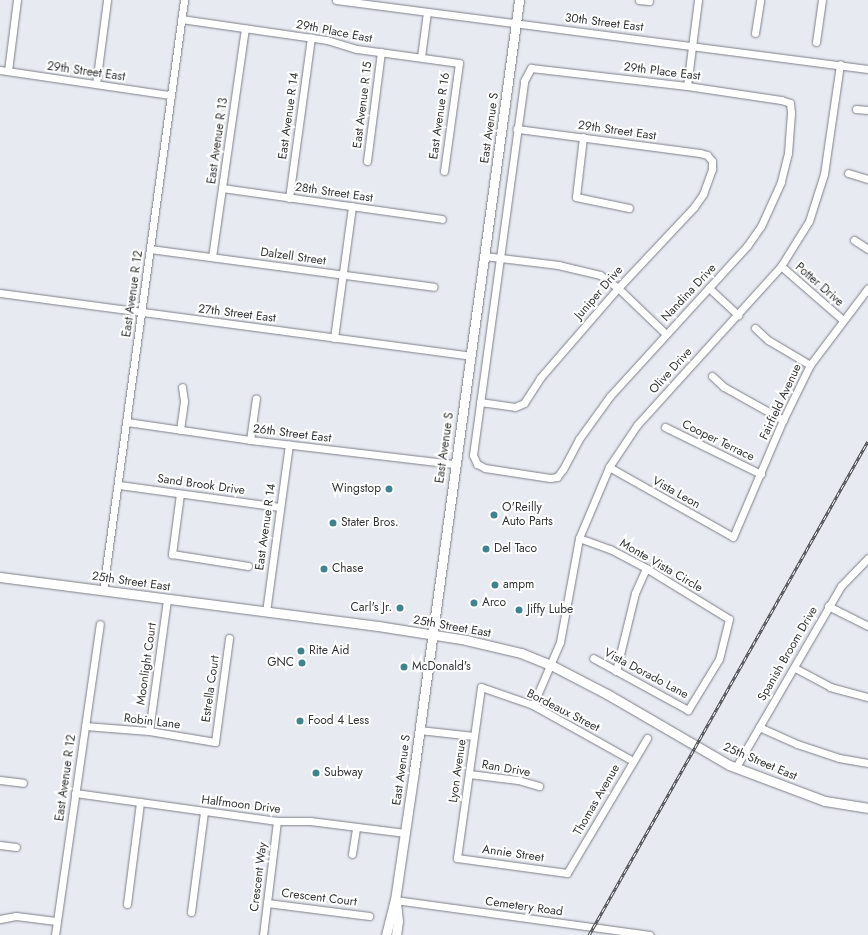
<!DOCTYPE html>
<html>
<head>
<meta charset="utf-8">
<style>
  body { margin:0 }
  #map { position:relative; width:868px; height:935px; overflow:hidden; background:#e7eaf1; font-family:Jost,sans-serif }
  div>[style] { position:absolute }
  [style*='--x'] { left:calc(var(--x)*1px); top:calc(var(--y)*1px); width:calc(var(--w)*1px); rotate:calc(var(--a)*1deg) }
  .roads { filter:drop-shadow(0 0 1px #7d7f86) drop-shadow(0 0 1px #7d7f86) }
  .minor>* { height:7px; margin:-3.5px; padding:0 3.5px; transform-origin:3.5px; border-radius:3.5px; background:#fff }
  .major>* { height:9px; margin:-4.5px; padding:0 4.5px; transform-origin:4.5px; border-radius:4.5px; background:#fff }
  .rail>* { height:3px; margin-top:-1.5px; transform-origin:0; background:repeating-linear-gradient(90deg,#fff 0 4.5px,#47484c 0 9px); box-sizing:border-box; border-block:1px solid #47484c }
  .dots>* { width:11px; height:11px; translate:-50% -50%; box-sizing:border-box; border:2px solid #fff; border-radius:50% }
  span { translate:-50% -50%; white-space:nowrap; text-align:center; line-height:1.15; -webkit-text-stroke:4px #fff; paint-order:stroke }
  .street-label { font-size:12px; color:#343538 }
  .poi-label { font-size:12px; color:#343538 }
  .right { translate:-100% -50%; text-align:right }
  .left { translate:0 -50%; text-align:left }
</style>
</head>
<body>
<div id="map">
  <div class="roads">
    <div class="minor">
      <i style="--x:336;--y:0;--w:536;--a:7.39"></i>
      <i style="--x:639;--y:0;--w:10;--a:6"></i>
      <i style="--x:181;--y:19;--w:148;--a:8.2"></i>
      <i style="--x:327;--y:40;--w:31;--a:17"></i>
      <i style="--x:357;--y:49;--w:103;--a:7.8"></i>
      <i style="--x:459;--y:63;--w:109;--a:97.9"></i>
      <i style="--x:755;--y:33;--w:33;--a:-81"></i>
      <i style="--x:816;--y:42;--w:42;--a:-81.9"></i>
      <i style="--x:421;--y:57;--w:45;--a:-82.4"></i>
      <i style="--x:531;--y:68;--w:157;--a:6.6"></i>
      <i style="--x:687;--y:86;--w:95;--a:8.5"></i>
      <i style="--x:781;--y:100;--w:9;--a:18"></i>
      <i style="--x:790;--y:103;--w:10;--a:84"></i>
      <i style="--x:791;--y:113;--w:40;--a:94.3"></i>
      <i style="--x:788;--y:153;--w:30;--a:104"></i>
      <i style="--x:781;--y:182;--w:48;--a:114.4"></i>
      <i style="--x:761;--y:226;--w:24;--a:125"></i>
      <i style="--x:747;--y:246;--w:203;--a:132.4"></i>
      <i style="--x:610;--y:396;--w:53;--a:125.8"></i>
      <i style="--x:579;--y:439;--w:34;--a:118"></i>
      <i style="--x:563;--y:469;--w:10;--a:127"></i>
      <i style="--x:557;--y:477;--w:7;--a:172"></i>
      <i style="--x:550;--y:478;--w:66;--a:-171.3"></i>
      <i style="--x:485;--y:468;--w:9;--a:-153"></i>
      <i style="--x:477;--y:464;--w:10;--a:-114"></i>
      <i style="--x:473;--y:455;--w:377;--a:-82.2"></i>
      <i style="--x:524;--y:81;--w:15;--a:-62"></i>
      <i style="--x:0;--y:70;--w:172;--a:8.4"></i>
      <i style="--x:8;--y:71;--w:72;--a:-82.8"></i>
      <i style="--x:96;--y:84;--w:85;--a:-82.5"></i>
      <i style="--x:687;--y:86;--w:87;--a:-82.7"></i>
      <i style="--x:856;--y:109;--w:12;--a:5"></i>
      <i style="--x:583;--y:137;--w:60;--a:96.7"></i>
      <i style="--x:576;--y:197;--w:54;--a:11.7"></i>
      <i style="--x:367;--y:161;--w:110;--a:-82.7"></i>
      <i style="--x:848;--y:173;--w:21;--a:17"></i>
      <i style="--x:222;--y:188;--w:222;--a:8"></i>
      <i style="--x:289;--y:198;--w:162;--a:-82.2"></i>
      <i style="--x:854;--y:240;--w:17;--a:33"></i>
      <i style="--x:150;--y:249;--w:286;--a:7.6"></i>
      <i style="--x:484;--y:256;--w:75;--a:6.9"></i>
      <i style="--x:558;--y:265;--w:43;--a:13.4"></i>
      <i style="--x:600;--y:275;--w:22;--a:36"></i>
      <i style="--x:618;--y:288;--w:66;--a:43.8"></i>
      <i style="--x:212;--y:257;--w:231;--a:-81.8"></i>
      <i style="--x:781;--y:266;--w:82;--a:41.1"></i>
      <i style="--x:709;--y:288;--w:40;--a:43"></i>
      <i style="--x:0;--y:293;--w:475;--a:7.6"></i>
      <i style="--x:755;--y:328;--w:18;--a:43"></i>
      <i style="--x:768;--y:340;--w:49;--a:30.8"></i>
      <i style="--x:334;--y:338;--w:133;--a:-82.2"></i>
      <i style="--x:712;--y:376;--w:16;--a:43"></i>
      <i style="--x:724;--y:387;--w:68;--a:29.2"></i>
      <i style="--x:480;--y:402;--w:35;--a:8"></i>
      <i style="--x:515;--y:407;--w:10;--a:-24"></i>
      <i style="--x:524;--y:403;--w:30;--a:-57"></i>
      <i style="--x:540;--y:378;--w:119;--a:-49.1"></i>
      <i style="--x:618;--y:288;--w:111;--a:-46.8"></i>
      <i style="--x:694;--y:207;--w:16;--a:-55"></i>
      <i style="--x:703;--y:194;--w:27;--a:-70"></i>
      <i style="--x:712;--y:169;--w:8;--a:-90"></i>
      <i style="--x:712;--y:161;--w:8;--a:-130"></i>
      <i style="--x:707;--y:155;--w:7;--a:-164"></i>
      <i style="--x:700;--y:153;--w:185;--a:-172.5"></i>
      <i style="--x:127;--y:422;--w:124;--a:8.3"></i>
      <i style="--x:250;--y:440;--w:205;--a:6.7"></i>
      <i style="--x:665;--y:427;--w:107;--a:26.1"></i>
      <i style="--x:180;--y:430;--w:29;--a:-82"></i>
      <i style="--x:184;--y:401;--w:14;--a:-98"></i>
      <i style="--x:250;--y:440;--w:42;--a:-81.9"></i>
      <i style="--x:609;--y:467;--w:142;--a:29.4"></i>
      <i style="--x:733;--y:537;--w:127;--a:-66.9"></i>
      <i style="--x:783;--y:420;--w:61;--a:-63.9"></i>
      <i style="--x:810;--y:365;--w:96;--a:-53"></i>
      <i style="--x:119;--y:485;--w:162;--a:7.8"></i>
      <i style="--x:180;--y:494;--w:61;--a:97.6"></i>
      <i style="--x:172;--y:554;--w:77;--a:9"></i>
      <i style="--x:579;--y:538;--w:33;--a:20"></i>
      <i style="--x:610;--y:549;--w:41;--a:27.8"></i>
      <i style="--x:646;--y:568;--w:97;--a:31.6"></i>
      <i style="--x:729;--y:619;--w:41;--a:104"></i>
      <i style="--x:719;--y:659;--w:60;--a:121.3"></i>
      <i style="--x:688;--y:710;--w:108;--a:-151.3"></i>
      <i style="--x:103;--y:590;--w:596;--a:-82.18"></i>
      <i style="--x:828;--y:606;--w:45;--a:26.6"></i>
      <i style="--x:266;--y:612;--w:169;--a:-82.2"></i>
      <i style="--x:795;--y:668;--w:40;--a:28"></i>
      <i style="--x:830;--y:687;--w:39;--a:15"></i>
      <i style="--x:616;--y:671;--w:80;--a:-76.3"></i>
      <i style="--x:635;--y:593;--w:27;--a:-66"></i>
      <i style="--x:533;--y:705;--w:69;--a:-66.8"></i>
      <i style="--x:560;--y:642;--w:106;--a:-79.6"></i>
      <i style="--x:579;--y:538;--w:77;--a:-67.1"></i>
      <i style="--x:609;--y:467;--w:50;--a:-56.3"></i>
      <i style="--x:637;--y:425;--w:215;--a:-47.8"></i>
      <i style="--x:781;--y:266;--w:53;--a:-58.1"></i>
      <i style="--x:809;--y:221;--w:49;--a:-72.3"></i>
      <i style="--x:824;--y:174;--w:111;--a:-81.7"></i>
      <i style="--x:85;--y:726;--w:64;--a:4.5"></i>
      <i style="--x:149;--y:731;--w:67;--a:9.5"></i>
      <i style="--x:215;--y:742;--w:105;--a:-82.3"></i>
      <i style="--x:759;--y:727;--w:42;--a:24.1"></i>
      <i style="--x:797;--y:744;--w:44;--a:18.4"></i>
      <i style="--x:839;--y:758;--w:29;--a:10"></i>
      <i style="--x:419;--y:730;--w:55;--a:6.2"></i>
      <i style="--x:149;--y:731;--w:133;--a:-82.2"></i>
      <i style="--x:633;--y:761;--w:115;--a:-150.8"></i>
      <i style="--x:533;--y:705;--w:55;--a:-160.9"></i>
      <i style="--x:481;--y:687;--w:173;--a:98"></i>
      <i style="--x:457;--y:858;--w:111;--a:7.8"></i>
      <i style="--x:567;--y:873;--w:157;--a:-59.3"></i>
      <i style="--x:736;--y:767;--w:209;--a:-59.9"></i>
      <i style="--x:841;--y:586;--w:39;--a:-46"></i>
      <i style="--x:469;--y:774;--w:49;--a:7"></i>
      <i style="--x:518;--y:780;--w:22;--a:16"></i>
      <i style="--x:0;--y:780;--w:23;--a:7"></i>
      <i style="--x:75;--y:793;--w:204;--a:7.9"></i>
      <i style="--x:277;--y:821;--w:33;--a:0"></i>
      <i style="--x:310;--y:821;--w:96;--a:7.2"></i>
      <i style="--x:0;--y:845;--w:16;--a:7"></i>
      <i style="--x:352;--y:854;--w:26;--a:-81"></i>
      <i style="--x:395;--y:900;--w:257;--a:7.8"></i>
      <i style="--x:267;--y:903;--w:103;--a:7.3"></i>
      <i style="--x:127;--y:904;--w:103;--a:-82.7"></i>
      <i style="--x:191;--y:912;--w:101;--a:-82.6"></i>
      <i style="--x:0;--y:919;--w:16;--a:-11"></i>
      <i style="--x:16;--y:916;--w:40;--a:7.1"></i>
      <i style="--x:55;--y:935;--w:314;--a:-81.8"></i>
      <i style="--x:263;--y:935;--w:115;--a:-83"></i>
    </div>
    <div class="major">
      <i style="--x:0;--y:577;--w:381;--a:7.4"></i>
      <i style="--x:378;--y:626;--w:89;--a:9"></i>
      <i style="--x:466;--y:640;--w:57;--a:13.3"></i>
      <i style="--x:521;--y:653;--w:32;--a:22"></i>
      <i style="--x:551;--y:665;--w:63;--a:27.4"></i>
      <i style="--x:607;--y:694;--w:141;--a:30.2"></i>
      <i style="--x:729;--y:765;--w:103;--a:20.6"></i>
      <i style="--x:825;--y:801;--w:44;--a:9.2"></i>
      <i style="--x:386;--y:935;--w:36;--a:-76"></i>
      <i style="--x:395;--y:900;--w:130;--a:-81.6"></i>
      <i style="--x:414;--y:771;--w:778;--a:-82.24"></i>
      <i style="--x:396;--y:935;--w:14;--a:-82"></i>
      <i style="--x:398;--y:921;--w:19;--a:-96"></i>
    </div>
  </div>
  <div class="rail">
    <i style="--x:589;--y:935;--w:567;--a:-60.54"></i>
  </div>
  <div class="dots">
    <i style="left:389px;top:489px;background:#3e8390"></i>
    <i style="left:494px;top:515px;background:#3e8390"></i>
    <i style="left:333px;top:523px;background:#3e8390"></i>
    <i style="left:486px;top:549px;background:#3e8390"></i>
    <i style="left:324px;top:569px;background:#3e8390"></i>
    <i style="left:495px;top:585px;background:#3e8390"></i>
    <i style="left:474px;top:603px;background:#3e8390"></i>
    <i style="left:400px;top:608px;background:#3e8390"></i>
    <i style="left:519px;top:610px;background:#3e8390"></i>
    <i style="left:301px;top:651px;background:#3e8390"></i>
    <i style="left:302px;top:663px;background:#3e8390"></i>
    <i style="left:404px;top:667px;background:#3e8390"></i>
    <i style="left:300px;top:721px;background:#3e8390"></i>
    <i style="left:316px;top:773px;background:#3e8390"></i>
  </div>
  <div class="street-label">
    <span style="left:604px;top:23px;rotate:7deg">30th Street East</span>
    <span style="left:334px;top:32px;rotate:11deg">29th Place East</span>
    <span style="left:86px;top:72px;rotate:8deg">29th Street East</span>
    <span style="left:662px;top:72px;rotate:7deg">29th Place East</span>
    <span style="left:363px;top:105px;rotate:-83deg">East Avenue R 15</span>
    <span style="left:289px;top:116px;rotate:-82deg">East Avenue R 14</span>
    <span style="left:440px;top:116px;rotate:-82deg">East Avenue R 16</span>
    <span style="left:490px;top:128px;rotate:-82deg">East Avenue S</span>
    <span style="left:617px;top:131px;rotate:8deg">29th Street East</span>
    <span style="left:218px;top:141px;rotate:-82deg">East Avenue R 13</span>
    <span style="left:334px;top:193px;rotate:8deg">28th Street East</span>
    <span style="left:293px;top:257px;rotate:8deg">Dalzell Street</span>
    <span style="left:819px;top:285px;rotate:41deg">Potter Drive</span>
    <span style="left:599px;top:293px;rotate:-49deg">Juniper Drive</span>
    <span style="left:689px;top:293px;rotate:-47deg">Nandina Drive</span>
    <span style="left:133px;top:294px;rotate:-82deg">East Avenue R 12</span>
    <span style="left:237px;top:314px;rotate:7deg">27th Street East</span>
    <span style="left:671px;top:371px;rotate:-48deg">Olive Drive</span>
    <span style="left:781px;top:402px;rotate:-65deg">Fairfield Avenue</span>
    <span style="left:292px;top:434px;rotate:7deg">26th Street East</span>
    <span style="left:718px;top:441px;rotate:26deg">Cooper Terrace</span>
    <span style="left:445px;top:448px;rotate:-82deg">East Avenue S</span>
    <span style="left:201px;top:485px;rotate:8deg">Sand Brook Drive</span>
    <span style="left:676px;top:493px;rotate:29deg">Vista Leon</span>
    <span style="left:266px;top:527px;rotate:-82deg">East Avenue R 14</span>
    <span style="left:661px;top:566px;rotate:30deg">Monte Vista Circle</span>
    <span style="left:131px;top:582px;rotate:8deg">25th Street East</span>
    <span style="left:452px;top:627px;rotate:10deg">25th Street East</span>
    <span style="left:788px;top:654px;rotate:-60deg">Spanish Broom Drive</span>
    <span style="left:147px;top:664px;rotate:-82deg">Moonlight Court</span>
    <span style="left:646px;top:674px;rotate:28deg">Vista Dorado Lane</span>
    <span style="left:211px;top:689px;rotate:-82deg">Estrella Court</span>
    <span style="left:563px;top:711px;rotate:27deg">Bordeaux Street</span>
    <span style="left:152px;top:722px;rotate:7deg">Robin Lane</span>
    <span style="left:760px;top:762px;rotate:23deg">25th Street East</span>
    <span style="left:506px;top:769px;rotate:10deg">Ran Drive</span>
    <span style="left:402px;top:770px;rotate:-82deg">East Avenue S</span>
    <span style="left:458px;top:771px;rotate:-82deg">Lyon Avenue</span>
    <span style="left:66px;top:778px;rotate:-82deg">East Avenue R 12</span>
    <span style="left:597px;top:800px;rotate:-60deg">Thomas Avenue</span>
    <span style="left:241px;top:805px;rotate:7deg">Halfmoon Drive</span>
    <span style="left:513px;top:854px;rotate:8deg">Annie Street</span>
    <span style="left:259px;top:877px;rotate:-83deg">Crescent Way</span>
    <span style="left:319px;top:898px;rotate:7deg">Crescent Court</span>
    <span style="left:524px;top:907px;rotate:8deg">Cemetery Road</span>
  </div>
  <div class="poi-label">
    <span class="right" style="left:381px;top:489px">Wingstop</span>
    <span class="left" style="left:502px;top:515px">O'Reilly<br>Auto Parts</span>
    <span class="left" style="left:341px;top:523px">Stater Bros.</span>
    <span class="left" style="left:494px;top:549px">Del Taco</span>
    <span class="left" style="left:332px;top:569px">Chase</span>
    <span class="left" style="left:503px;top:585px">ampm</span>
    <span class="left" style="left:482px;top:603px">Arco</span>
    <span class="right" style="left:392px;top:608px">Carl's Jr.</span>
    <span class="left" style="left:527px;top:610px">Jiffy Lube</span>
    <span class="left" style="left:309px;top:651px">Rite Aid</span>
    <span class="right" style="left:294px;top:663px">GNC</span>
    <span class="left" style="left:412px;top:667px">McDonald's</span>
    <span class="left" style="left:308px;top:721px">Food 4 Less</span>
    <span class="left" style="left:324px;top:773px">Subway</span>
  </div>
</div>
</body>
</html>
